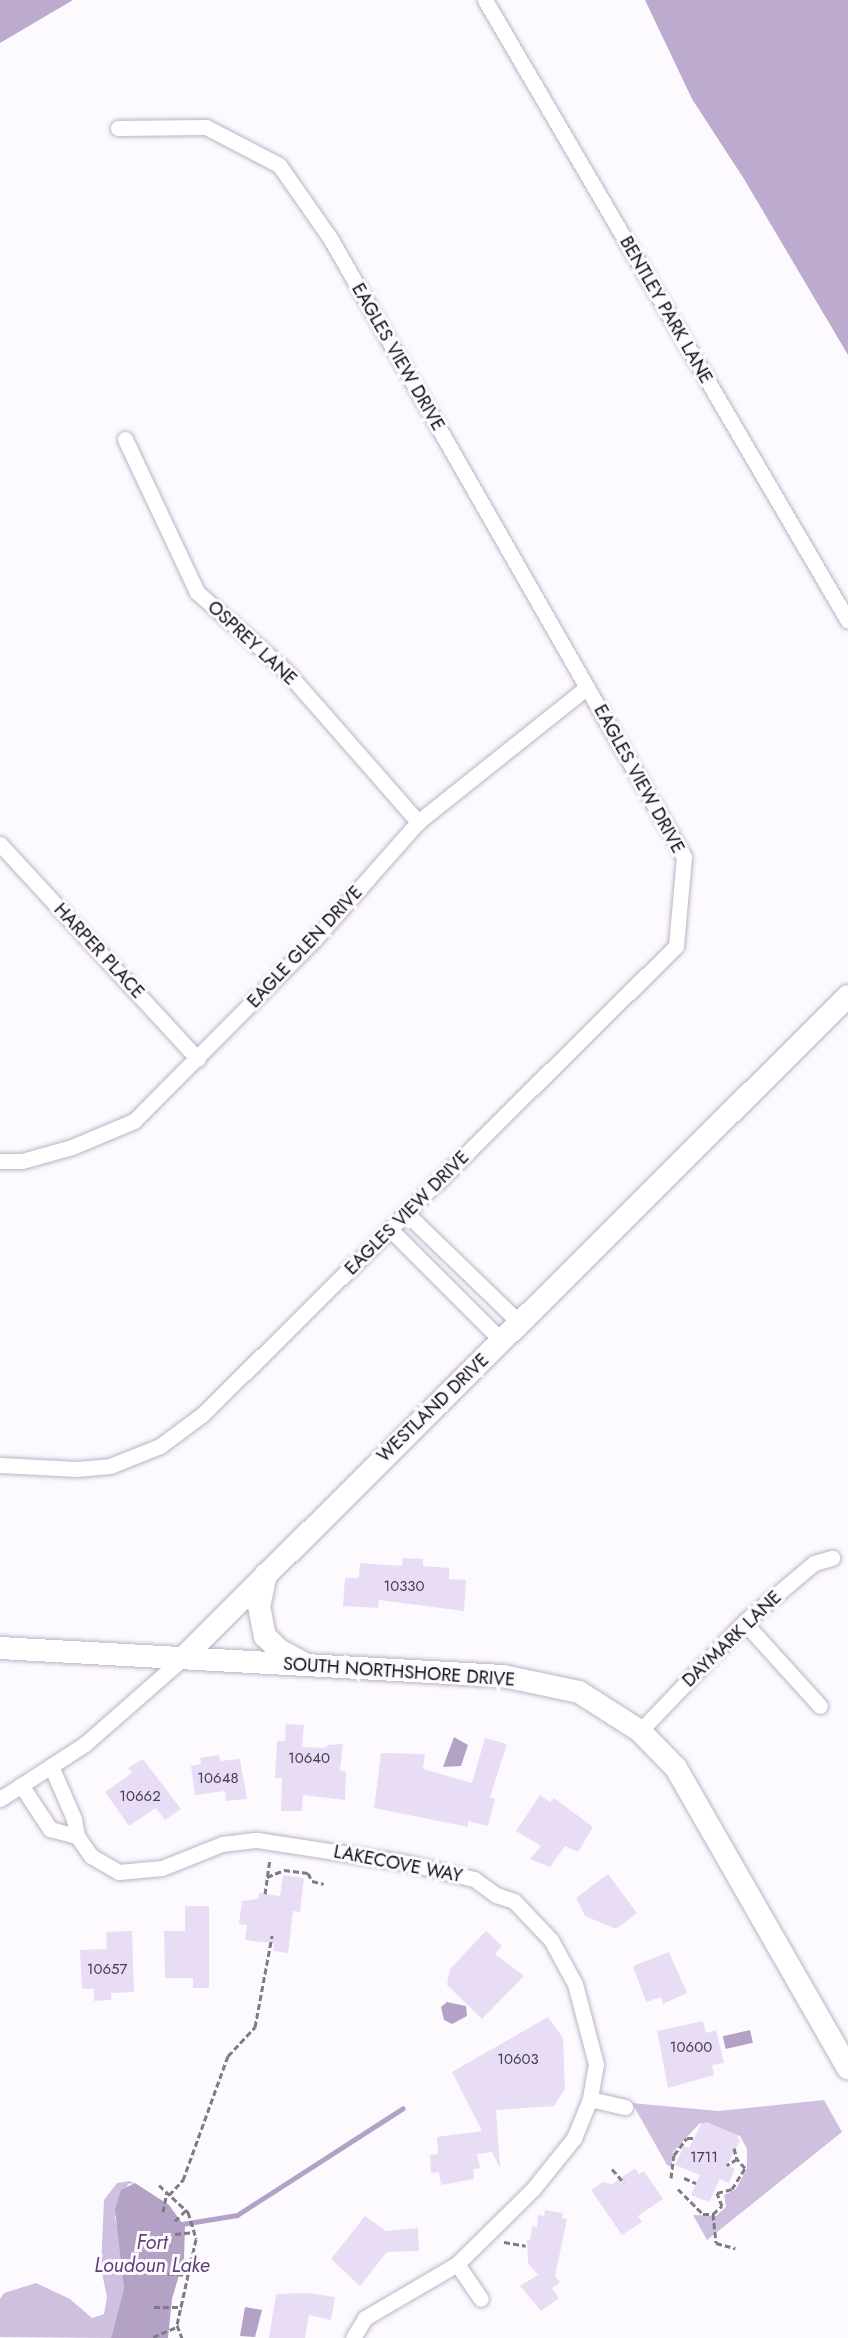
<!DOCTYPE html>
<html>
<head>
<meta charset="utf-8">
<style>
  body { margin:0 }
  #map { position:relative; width:848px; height:2338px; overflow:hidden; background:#fcfafe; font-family:Jost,sans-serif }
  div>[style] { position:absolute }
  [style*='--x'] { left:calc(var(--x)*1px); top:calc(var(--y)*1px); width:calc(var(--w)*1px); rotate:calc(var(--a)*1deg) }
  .green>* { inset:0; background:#d0c0e0 }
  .forest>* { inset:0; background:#bdabcf }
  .water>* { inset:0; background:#b4a2c6; transform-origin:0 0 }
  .stream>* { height:5px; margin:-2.5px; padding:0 2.5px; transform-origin:2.5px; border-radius:2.5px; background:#b4a2c6 }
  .building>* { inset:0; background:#e8ddf4 }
  .path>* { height:3px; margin-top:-1.5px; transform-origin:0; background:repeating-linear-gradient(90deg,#7e7b81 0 6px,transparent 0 9px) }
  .roads { filter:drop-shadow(0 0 2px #bdb2c8) drop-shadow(0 0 2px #bdb2c8) }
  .street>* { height:15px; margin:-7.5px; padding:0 7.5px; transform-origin:7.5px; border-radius:7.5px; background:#fff }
  .secondary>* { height:22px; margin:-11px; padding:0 11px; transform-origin:11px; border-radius:11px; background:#fff }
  span { translate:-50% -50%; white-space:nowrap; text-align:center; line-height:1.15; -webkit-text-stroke:6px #fcfafe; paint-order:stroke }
  .number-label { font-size:15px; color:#443f4a }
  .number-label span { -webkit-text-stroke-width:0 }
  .street-label { font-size:18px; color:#0d0a11 }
  .water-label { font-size:20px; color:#5d4273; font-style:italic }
</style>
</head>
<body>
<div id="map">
  <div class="green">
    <i style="clip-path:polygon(824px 2100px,842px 2132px,707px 2240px,693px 2215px,716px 2216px,726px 2207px,724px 2195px,736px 2189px,747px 2168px,747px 2149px,740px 2136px,700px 2123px,673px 2152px,671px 2167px,667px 2165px,632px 2103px,718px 2111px)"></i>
    <i style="clip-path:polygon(129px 2181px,135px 2183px,128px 2184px,115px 2218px,121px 2237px,124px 2288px,111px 2338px,0 2337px,0 2299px,4px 2293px,36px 2283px,70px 2299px,92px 2318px,104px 2314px,107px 2297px,101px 2268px,104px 2200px,117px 2183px)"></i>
  </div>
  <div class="forest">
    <i style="clip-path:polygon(0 0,73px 0,0 43px)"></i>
    <i style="clip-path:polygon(645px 0,848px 0,848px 355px,744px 179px,692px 99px)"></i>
  </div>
  <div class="water">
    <i style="clip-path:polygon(454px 1737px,468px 1745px,461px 1766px,443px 1767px)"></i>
    <i style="clip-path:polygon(447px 2002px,466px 2006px,467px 2016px,452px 2024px,444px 2020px,441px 2007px)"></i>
    <i style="left:750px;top:2030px;width:13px;height:28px;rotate:77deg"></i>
    <i style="clip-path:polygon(135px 2183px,169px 2205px,185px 2227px,184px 2258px,172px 2299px,168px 2338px,111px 2338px,124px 2288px,115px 2209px,121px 2190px)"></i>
    <i style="clip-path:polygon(245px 2307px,262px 2310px,255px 2337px,240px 2336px)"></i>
  </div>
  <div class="stream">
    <i style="--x:182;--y:2224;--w:56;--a:-9.3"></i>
    <i style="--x:237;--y:2215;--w:197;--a:-32.8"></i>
  </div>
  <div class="building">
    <i style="clip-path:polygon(403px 1558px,423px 1559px,423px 1566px,449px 1568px,449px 1579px,466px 1580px,464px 1611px,379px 1600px,378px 1608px,343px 1606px,345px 1578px,359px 1578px,360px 1563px,402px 1566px)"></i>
    <i style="clip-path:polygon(286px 1724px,304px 1725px,302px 1747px,325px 1748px,328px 1745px,343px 1744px,340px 1770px,346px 1772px,345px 1800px,303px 1795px,302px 1811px,281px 1811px,282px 1778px,275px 1778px,277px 1741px,285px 1741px)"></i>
    <i style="clip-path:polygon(485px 1738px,507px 1744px,490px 1797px,495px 1799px,488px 1826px,468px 1821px,468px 1827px,374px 1808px,381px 1753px,425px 1754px,423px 1769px,472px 1783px)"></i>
    <i style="clip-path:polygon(219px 1755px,220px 1761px,240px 1759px,247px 1799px,226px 1801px,225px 1791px,195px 1795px,191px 1766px,201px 1764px,200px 1758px)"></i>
    <i style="clip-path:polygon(143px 1759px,181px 1809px,165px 1820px,156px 1808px,129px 1826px,105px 1792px,132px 1773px,128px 1768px)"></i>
    <i style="clip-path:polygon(540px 1795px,550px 1802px,554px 1798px,593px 1827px,578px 1852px,565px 1846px,550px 1867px,530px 1859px,541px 1846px,516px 1831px)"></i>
    <i style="clip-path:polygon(608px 1874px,637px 1913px,616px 1929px,585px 1916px,576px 1898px)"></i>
    <i style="clip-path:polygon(283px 1875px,304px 1878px,300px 1912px,293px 1911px,288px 1953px,273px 1951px,274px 1943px,245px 1940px,247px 1925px,239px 1924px,242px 1901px,258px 1899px,259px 1893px,280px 1896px)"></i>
    <i style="clip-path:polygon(185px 1906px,209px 1906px,209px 1988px,193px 1988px,193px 1978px,165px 1978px,164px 1931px,185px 1931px)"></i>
    <i style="clip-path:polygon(132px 1931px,134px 1992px,111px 1993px,111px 2000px,94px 2001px,94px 1989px,82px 1989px,80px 1950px,107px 1949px,106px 1932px)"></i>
    <i style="clip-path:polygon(486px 1931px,502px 1946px,495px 1954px,524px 1976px,482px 2019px,447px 1985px,450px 1969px)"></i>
    <i style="clip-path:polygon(669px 1952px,687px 1993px,663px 2004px,661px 1997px,646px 2002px,633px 1966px)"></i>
    <i style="clip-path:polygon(548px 2017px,563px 2038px,565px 2089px,554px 2106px,496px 2110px,500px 2168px,492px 2152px,477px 2154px,480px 2168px,473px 2169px,474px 2179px,441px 2185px,439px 2172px,431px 2173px,430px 2155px,438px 2154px,437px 2137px,482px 2131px,452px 2072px)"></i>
    <i style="clip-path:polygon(703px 2021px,706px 2033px,716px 2030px,724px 2063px,712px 2065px,714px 2075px,668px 2088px,657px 2031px)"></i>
    <i style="clip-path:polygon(707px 2122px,737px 2135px,740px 2141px,727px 2165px,735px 2169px,729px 2183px,720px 2179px,709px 2202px,691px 2195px,700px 2175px,675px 2165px,684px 2146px,689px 2148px,701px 2124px)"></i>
    <i style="clip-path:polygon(635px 2168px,639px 2174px,644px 2171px,663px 2199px,638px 2216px,642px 2222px,622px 2235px,591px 2190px,603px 2182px,612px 2184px)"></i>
    <i style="clip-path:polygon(545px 2210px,563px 2213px,562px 2218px,567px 2219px,555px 2276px,560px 2282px,552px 2288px,559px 2298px,541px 2311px,520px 2286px,538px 2275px,528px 2263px,527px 2240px,530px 2240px,532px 2226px,537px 2227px,538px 2215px,544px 2216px)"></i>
    <i style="clip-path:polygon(365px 2216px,386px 2231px,418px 2228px,419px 2251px,387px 2252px,360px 2286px,331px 2259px)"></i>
    <i style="clip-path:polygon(308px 2293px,335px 2297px,331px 2320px,309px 2315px,305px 2338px,269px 2338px,276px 2294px)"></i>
  </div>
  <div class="path">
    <i style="--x:267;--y:1877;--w:18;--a:-22"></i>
    <i style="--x:284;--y:1870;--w:24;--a:7"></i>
    <i style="--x:308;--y:1873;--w:9;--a:63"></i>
    <i style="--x:312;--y:1881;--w:12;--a:14"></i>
    <i style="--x:265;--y:1894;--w:36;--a:-82"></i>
    <i style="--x:734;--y:2148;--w:11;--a:75"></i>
    <i style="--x:612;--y:2169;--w:18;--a:49"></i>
    <i style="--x:671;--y:2178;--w:23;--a:-83"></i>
    <i style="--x:674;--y:2155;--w:21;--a:-53"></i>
    <i style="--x:687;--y:2138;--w:9;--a:0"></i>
    <i style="--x:684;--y:2178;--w:13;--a:23"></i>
    <i style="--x:159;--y:2185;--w:40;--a:43"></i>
    <i style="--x:188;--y:2212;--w:28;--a:73"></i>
    <i style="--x:196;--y:2239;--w:88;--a:102.5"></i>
    <i style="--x:177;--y:2325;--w:14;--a:69"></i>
    <i style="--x:678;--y:2189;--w:35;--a:45"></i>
    <i style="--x:703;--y:2214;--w:10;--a:0"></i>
    <i style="--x:713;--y:2214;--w:12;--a:-42"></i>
    <i style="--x:722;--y:2206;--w:14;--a:-111"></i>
    <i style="--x:717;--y:2193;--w:16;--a:-15"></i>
    <i style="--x:732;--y:2189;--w:25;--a:-58"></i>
    <i style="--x:745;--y:2168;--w:12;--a:-132"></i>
    <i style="--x:737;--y:2159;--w:12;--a:149"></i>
    <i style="--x:169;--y:2195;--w:21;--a:-47"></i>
    <i style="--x:183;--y:2180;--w:132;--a:-70.1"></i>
    <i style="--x:228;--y:2056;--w:40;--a:-47"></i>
    <i style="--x:255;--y:2027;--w:93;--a:-79.4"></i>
    <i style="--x:163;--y:2212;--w:20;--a:-79"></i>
    <i style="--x:713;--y:2214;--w:29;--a:84"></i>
    <i style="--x:716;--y:2243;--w:20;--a:15"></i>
    <i style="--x:175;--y:2221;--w:16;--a:-45"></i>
    <i style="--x:175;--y:2234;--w:20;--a:-6"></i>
    <i style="--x:504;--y:2242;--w:22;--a:10"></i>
    <i style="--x:159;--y:2273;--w:30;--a:4"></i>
    <i style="--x:154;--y:2307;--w:28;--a:0"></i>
    <i style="--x:153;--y:2337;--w:26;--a:-23"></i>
  </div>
  <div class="roads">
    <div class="street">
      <i style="--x:485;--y:0;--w:719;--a:59.69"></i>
      <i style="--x:125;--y:439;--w:169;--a:64.8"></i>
      <i style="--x:197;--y:592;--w:119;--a:41.6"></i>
      <i style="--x:286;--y:671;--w:201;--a:48.8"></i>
      <i style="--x:0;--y:844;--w:292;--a:47.4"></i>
      <i style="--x:0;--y:1161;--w:22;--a:0"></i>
      <i style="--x:22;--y:1161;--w:52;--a:-15.6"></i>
      <i style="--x:72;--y:1147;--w:67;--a:-22.8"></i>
      <i style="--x:134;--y:1121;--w:255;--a:-45.2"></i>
      <i style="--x:314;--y:940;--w:157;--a:-48.6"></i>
      <i style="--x:418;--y:822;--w:216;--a:-38.6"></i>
      <i style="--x:407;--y:1214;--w:157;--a:44"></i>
      <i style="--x:391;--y:1230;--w:157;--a:45"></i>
      <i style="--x:0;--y:1465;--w:77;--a:3"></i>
      <i style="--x:77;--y:1469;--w:33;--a:-5"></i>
      <i style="--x:110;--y:1466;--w:54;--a:-21.8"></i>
      <i style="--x:160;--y:1446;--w:54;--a:-36.7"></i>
      <i style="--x:203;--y:1414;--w:665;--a:-44.7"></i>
      <i style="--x:676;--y:946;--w:89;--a:-84.9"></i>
      <i style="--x:684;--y:857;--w:713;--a:-119.76"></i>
      <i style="--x:330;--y:238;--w:89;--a:-124.9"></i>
      <i style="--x:279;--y:165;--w:82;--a:-152.5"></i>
      <i style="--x:206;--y:127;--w:88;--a:179.3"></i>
      <i style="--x:744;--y:1622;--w:113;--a:47.9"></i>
      <i style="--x:640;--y:1731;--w:151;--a:-46.3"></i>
      <i style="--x:744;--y:1622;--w:92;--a:-40.1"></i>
      <i style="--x:814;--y:1563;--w:19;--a:-16"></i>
      <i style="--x:51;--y:1766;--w:58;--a:66.5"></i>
      <i style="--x:74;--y:1819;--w:17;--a:80"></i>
      <i style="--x:77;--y:1836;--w:24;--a:55"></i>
      <i style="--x:91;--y:1856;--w:32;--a:30"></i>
      <i style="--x:119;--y:1872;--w:43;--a:-5.3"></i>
      <i style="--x:162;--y:1868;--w:65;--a:-21.8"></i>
      <i style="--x:222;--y:1844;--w:35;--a:-7"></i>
      <i style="--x:257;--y:1840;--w:152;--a:8.7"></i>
      <i style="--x:407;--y:1863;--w:69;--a:13.4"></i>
      <i style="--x:474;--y:1879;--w:27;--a:36"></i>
      <i style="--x:496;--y:1895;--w:19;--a:18"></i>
      <i style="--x:514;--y:1901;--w:54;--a:46.5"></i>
      <i style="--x:551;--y:1940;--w:50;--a:61.4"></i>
      <i style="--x:575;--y:1984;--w:83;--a:75.3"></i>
      <i style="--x:596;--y:2064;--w:36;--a:100"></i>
      <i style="--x:590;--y:2099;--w:42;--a:112.3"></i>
      <i style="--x:574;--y:2138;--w:65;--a:128.8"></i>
      <i style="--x:533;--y:2189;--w:107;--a:135.4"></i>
      <i style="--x:457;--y:2264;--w:107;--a:149.6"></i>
      <i style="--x:365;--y:2318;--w:23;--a:121"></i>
      <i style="--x:21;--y:1785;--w:53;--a:56.6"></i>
      <i style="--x:50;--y:1829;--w:28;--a:15"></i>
      <i style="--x:0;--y:1799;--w:101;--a:-32.9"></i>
      <i style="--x:85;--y:1744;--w:130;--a:-41.3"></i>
      <i style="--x:590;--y:2099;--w:36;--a:13"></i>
      <i style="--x:457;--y:2264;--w:42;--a:55.6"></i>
    </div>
    <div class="secondary">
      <i style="--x:266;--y:1574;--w:33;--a:102"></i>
      <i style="--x:259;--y:1606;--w:31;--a:79"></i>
      <i style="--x:265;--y:1636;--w:20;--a:45"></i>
      <i style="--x:279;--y:1650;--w:27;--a:28"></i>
      <i style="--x:0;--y:1648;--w:504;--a:3.19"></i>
      <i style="--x:503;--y:1676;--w:78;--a:11.9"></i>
      <i style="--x:579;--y:1692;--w:72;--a:32.6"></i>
      <i style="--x:640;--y:1731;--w:52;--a:45.8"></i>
      <i style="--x:676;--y:1768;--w:346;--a:60.2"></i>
      <i style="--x:183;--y:1658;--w:938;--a:-44.87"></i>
    </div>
  </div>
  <div class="number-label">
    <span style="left:404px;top:1587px">10330</span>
    <span style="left:309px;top:1759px">10640</span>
    <span style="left:218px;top:1779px">10648</span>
    <span style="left:140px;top:1797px">10662</span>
    <span style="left:107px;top:1970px">10657</span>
    <span style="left:691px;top:2048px">10600</span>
    <span style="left:518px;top:2060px">10603</span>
    <span style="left:704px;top:2158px">1711</span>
  </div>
  <div class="street-label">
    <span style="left:666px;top:310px;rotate:60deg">BENTLEY PARK LANE</span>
    <span style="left:398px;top:357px;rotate:60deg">EAGLES VIEW DRIVE</span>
    <span style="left:252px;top:643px;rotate:43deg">OSPREY LANE</span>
    <span style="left:639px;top:779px;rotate:61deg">EAGLES VIEW DRIVE</span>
    <span style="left:305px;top:947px;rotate:-47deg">EAGLE GLEN DRIVE</span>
    <span style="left:99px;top:951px;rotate:47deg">HARPER PLACE</span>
    <span style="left:407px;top:1213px;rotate:-45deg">EAGLES VIEW DRIVE</span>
    <span style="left:433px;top:1408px;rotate:-44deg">WESTLAND DRIVE</span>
    <span style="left:732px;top:1639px;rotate:-44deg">DAYMARK LANE</span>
    <span style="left:399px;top:1672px;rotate:4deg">SOUTH NORTHSHORE DRIVE</span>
    <span style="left:398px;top:1864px;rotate:11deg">LAKECOVE WAY</span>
  </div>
  <div class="water-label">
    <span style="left:152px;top:2254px">Fort<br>Loudoun Lake</span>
  </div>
</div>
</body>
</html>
